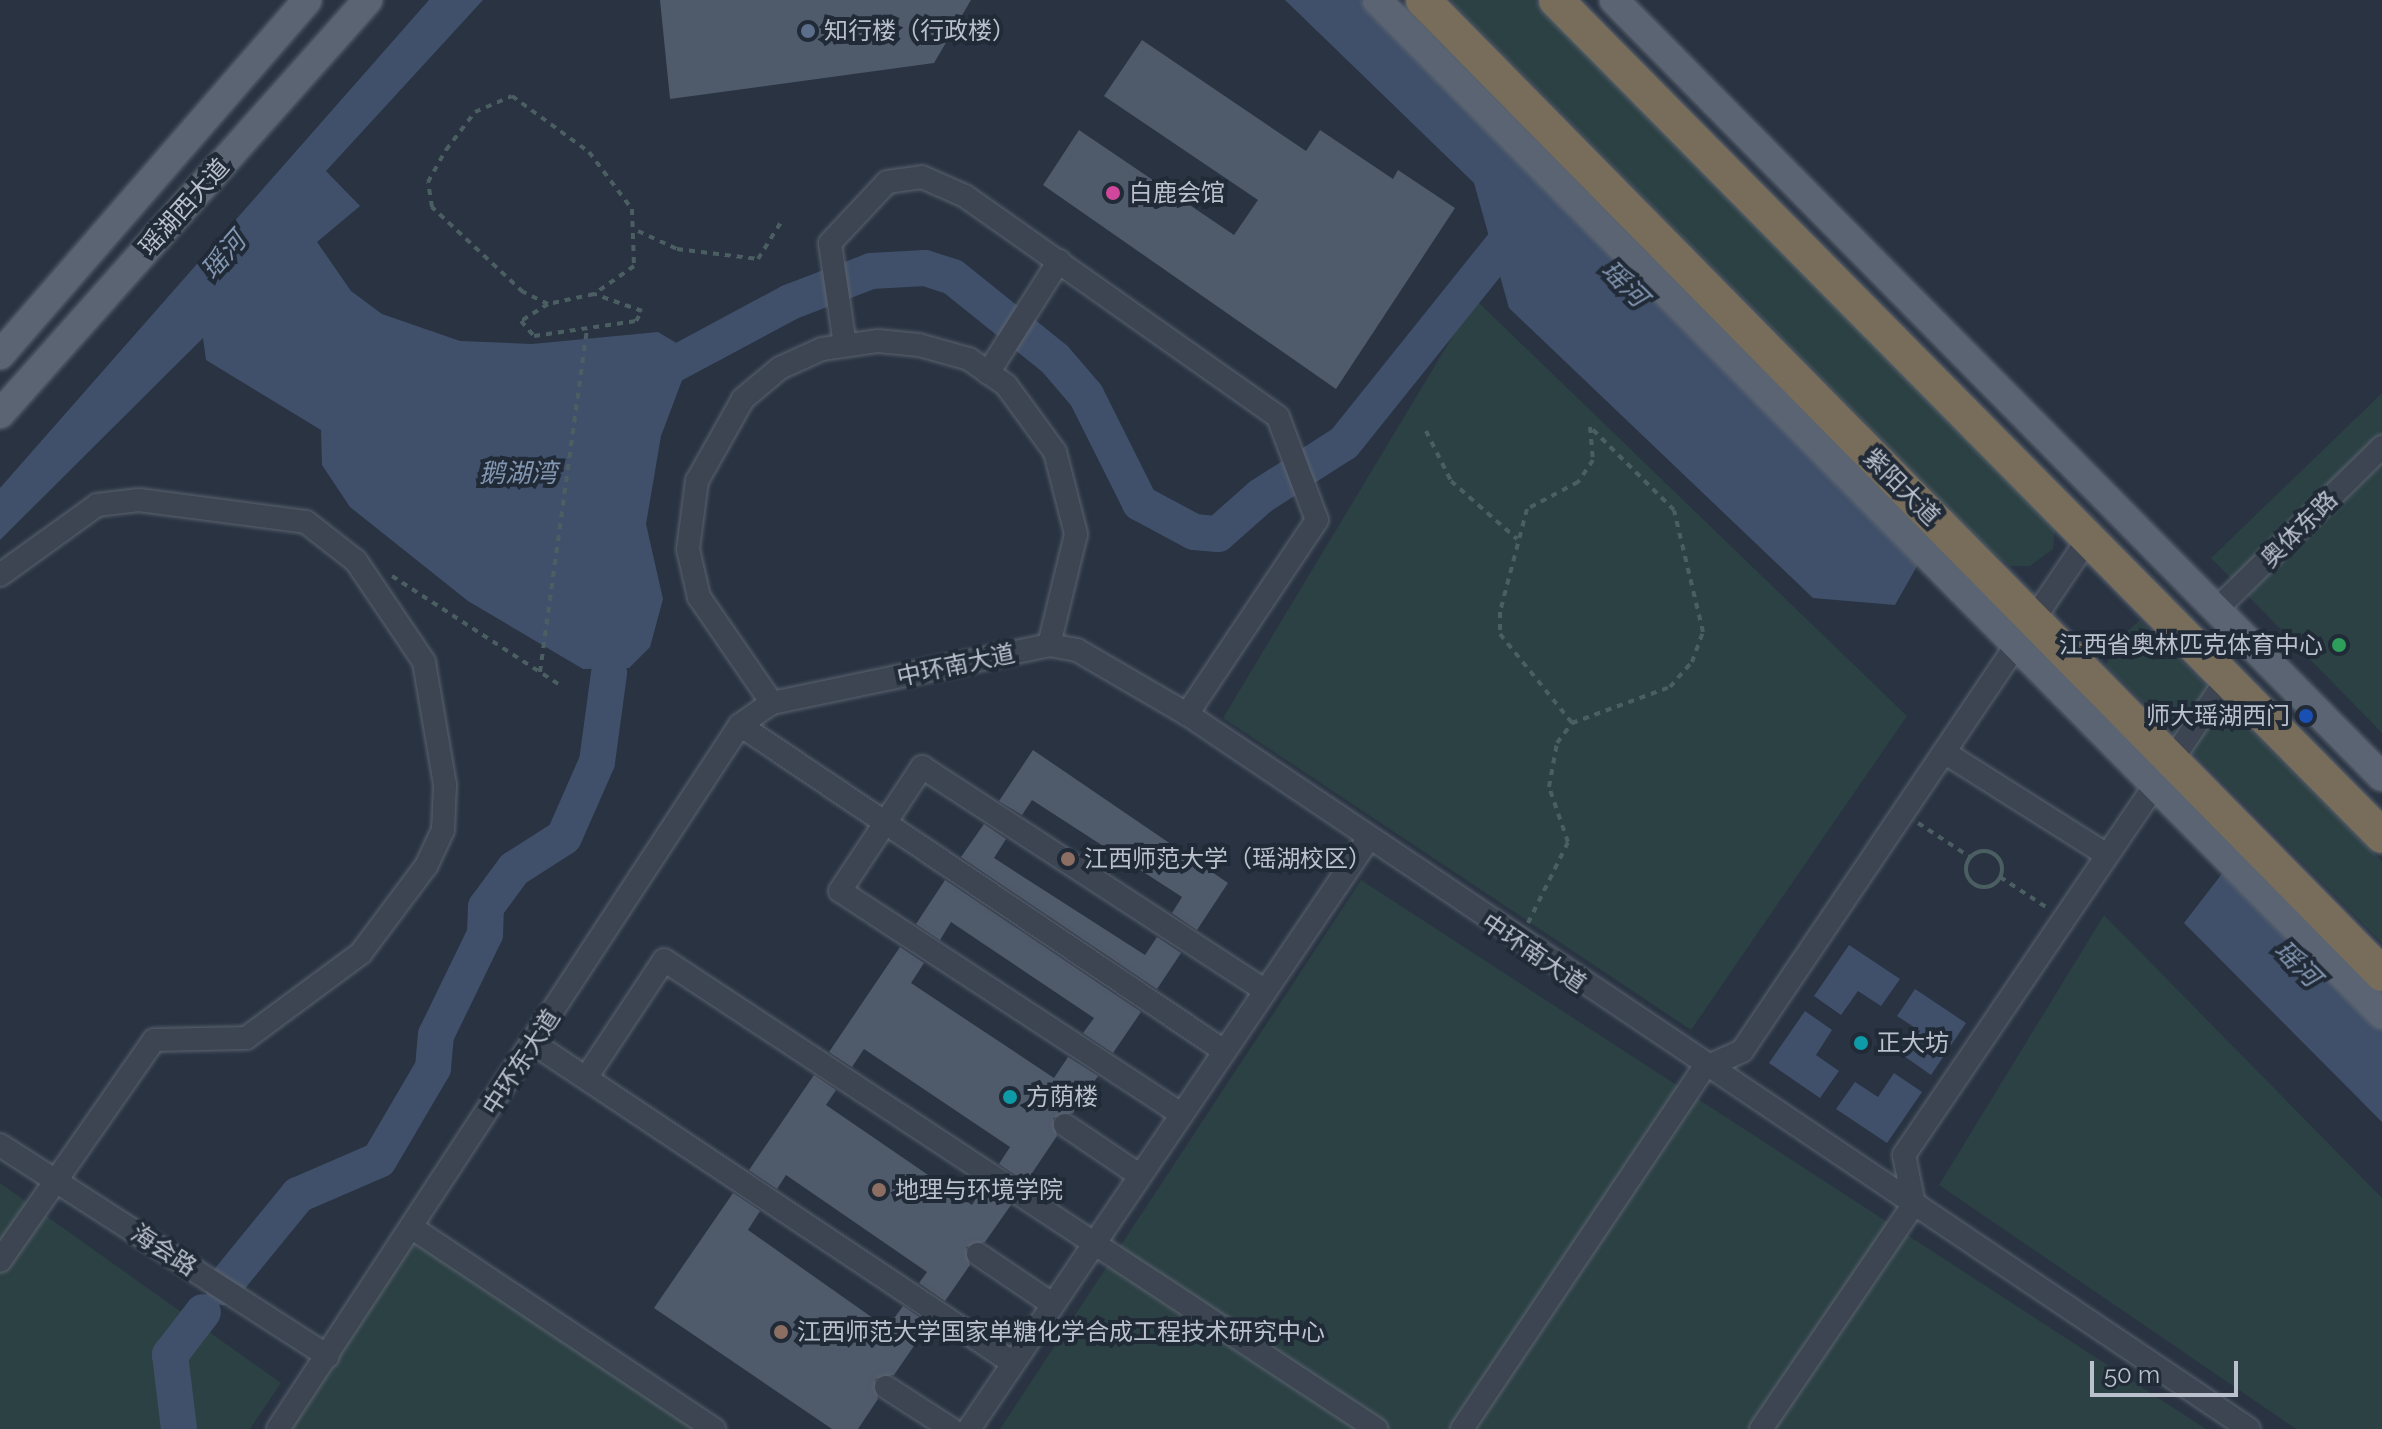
<!DOCTYPE html>
<html>
<head>
<meta charset="utf-8">
<style>
  body { margin:0 }
  #map { position:relative; width:2382px; height:1429px; overflow:hidden; background:#293342; font-family:Raleway,"Noto Sans SC",sans-serif }
  div>[style] { position:absolute }
  [style*='--x'] { left:calc(var(--x)*1px); top:calc(var(--y)*1px); width:calc(var(--w)*1px); rotate:calc(var(--a)*1deg) }
  .green>* { inset:0; background:#2c4144 }
  .water>* { inset:0; background:#40506a }
  .river>* { height:36px; margin:-18px; padding:0 18px; transform-origin:18px; border-radius:18px; background:#40506a }
  .building>* { inset:0; background:#4f5a6b }
  .path>* { height:4px; margin-top:-2px; transform-origin:0; background:repeating-linear-gradient(90deg,#4b5e62 0 6px,transparent 0 12px) }
  .path>.ring { margin:-2px; padding:0; box-sizing:content-box; background:none; border:4px solid #4b5e62; border-radius:50% }
  .roads { filter:drop-shadow(0 0 2px #5b636f) drop-shadow(0 0 2px #5b636f) }
  .minor>* { height:22px; margin:-11px; padding:0 11px; transform-origin:11px; border-radius:11px; background:#3d4552 }
  .major>* { height:28px; margin:-14px; padding:0 14px; transform-origin:14px; border-radius:14px; background:#5b6472 }
  .highway>* { height:34px; margin:-17px; padding:0 17px; transform-origin:17px; border-radius:17px; background:#776d5a }
  .dots>* { width:22px; height:22px; translate:-50% -50%; box-sizing:border-box; border:4px solid #212a37; border-radius:50% }
  span { translate:-50% -50%; white-space:nowrap; text-align:center; line-height:1.15; -webkit-text-stroke:8px #212a37; paint-order:stroke }
  .poi-label { font-size:24px; color:#bac0cc }
  .left { translate:0 -50%; text-align:left }
  .right { translate:-100% -50%; text-align:right }
  .street-label { font-size:24px; color:#bac0cc }
  .water-label { font-size:26px; color:#8396b1; font-style:italic }
  .scale { position:absolute; left:2090px; top:1361px; width:148px; height:36px; box-sizing:border-box; border:4px solid #bac0cc; border-top:0; padding-left:10px; font-size:24px; line-height:28px; white-space:nowrap; color:#bac0cc; -webkit-text-stroke:6px #212a37; paint-order:stroke }
</style>
</head>
<body>
<div id="map">
  <div class="green">
    <i style="clip-path:polygon(1450px 0,1535px 0,2055px 526px,2053px 549px,2030px 566px,2010px 566px,1992px 552px)"></i>
    <i style="clip-path:polygon(1475px 299px,1907px 716px,1691px 1030px,1223px 718px)"></i>
    <i style="clip-path:polygon(2382px 393px,2382px 733px,2211px 558px)"></i>
    <i style="clip-path:polygon(2140px 620px,2382px 861px,2382px 943px,2106px 665px,2118px 640px)"></i>
    <i style="clip-path:polygon(1361px 880px,2206px 1429px,1000px 1429px)"></i>
    <i style="clip-path:polygon(2104px 915px,2382px 1198px,2382px 1429px,2296px 1429px,1939px 1185px)"></i>
    <i style="clip-path:polygon(0 1183px,281px 1383px,250px 1429px,0 1429px)"></i>
    <i style="clip-path:polygon(414px 1229px,714px 1429px,278px 1429px)"></i>
  </div>
  <div class="water">
    <i style="clip-path:polygon(429px 0,483px 0,326px 171px,360px 206px,317px 242px,351px 291px,382px 314px,460px 341px,532px 344px,658px 332px,678px 344px,687px 367px,661px 436px,646px 524px,663px 599px,650px 647px,629px 668px,583px 669px,468px 601px,350px 507px,322px 465px,321px 430px,206px 360px,203px 338px,0 540px,0 488px)"></i>
    <i style="clip-path:polygon(1285px 0,1361px 0,1921px 559px,1895px 605px,1813px 598px,1509px 308px,1474px 183px)"></i>
    <i style="clip-path:polygon(2228px 866px,2382px 1022px,2382px 1122px,2184px 923px)"></i>
    <i style="clip-path:polygon(1849px 945px,1900px 979px,1881px 1006px,1858px 991px,1841px 1015px,1814px 996px)"></i>
    <i style="clip-path:polygon(1915px 989px,1966px 1023px,1931px 1075px,1904px 1056px,1920px 1031px,1897px 1016px)"></i>
    <i style="clip-path:polygon(1805px 1011px,1832px 1030px,1816px 1055px,1839px 1071px,1820px 1098px,1769px 1063px)"></i>
    <i style="clip-path:polygon(1894px 1073px,1922px 1092px,1887px 1143px,1836px 1109px,1855px 1082px,1878px 1097px)"></i>
  </div>
  <div class="river">
    <i style="--x:641;--y:382;--w:169;--a:-28.2"></i>
    <i style="--x:790;--y:302;--w:87;--a:-20.9"></i>
    <i style="--x:871;--y:271;--w:54;--a:-3.2"></i>
    <i style="--x:925;--y:268;--w:29;--a:18"></i>
    <i style="--x:953;--y:277;--w:131;--a:38.8"></i>
    <i style="--x:1055;--y:359;--w:48;--a:49.3"></i>
    <i style="--x:1086;--y:395;--w:121;--a:63.4"></i>
    <i style="--x:1140;--y:503;--w:61;--a:28.2"></i>
    <i style="--x:1194;--y:532;--w:24;--a:5"></i>
    <i style="--x:1218;--y:534;--w:57;--a:-41.5"></i>
    <i style="--x:1261;--y:496;--w:98;--a:-32.6"></i>
    <i style="--x:1344;--y:443;--w:283;--a:-51.3"></i>
    <i style="--x:223;--y:1287;--w:119;--a:-50.8"></i>
    <i style="--x:298;--y:1195;--w:88;--a:-23.4"></i>
    <i style="--x:379;--y:1160;--w:107;--a:-59.6"></i>
    <i style="--x:433;--y:1068;--w:33;--a:-85"></i>
    <i style="--x:436;--y:1035;--w:112;--a:-64.1"></i>
    <i style="--x:485;--y:934;--w:27;--a:-88"></i>
    <i style="--x:486;--y:907;--w:47;--a:-53.6"></i>
    <i style="--x:514;--y:869;--w:59;--a:-32.6"></i>
    <i style="--x:564;--y:837;--w:82;--a:-66.3"></i>
    <i style="--x:597;--y:762;--w:90;--a:-82.3"></i>
    <i style="--x:179;--y:1429;--w:75;--a:-96.9"></i>
    <i style="--x:170;--y:1355;--w:54;--a:-52.5"></i>
  </div>
  <div class="building">
    <i style="clip-path:polygon(660px 0,971px 0,934px 63px,670px 99px)"></i>
    <i style="clip-path:polygon(1142px 40px,1306px 151px,1320px 130px,1393px 179px,1398px 170px,1455px 208px,1336px 389px,1043px 185px,1079px 130px,1234px 235px,1258px 200px,1104px 96px)"></i>
    <i style="clip-path:polygon(1033px 750px,1228px 883px,1197px 930px,1172px 913px,1182px 897px,1032px 800px,1022px 815px,999px 801px)"></i>
    <i style="clip-path:polygon(984px 824px,1006px 839px,994px 858px,1145px 955px,1157px 937px,1181px 953px,1157px 989px,961px 857px)"></i>
    <i style="clip-path:polygon(945px 880px,1141px 1012px,1113px 1053px,1083px 1033px,1094px 1018px,951px 922px,940px 940px,916px 924px)"></i>
    <i style="clip-path:polygon(900px 947px,924px 963px,911px 983px,1054px 1078px,1068px 1057px,1098px 1076px,1073px 1113px,1053px 1118px,1057px 1136px,1026px 1182px,999px 1164px,1010px 1147px,864px 1049px,852px 1067px,829px 1052px)"></i>
    <i style="clip-path:polygon(814px 1075px,836px 1090px,826px 1105px,972px 1205px,983px 1187px,1011px 1205px,985px 1242px,966px 1247px,970px 1265px,945px 1301px,919px 1283px,927px 1272px,786px 1175px,777px 1189px,749px 1170px)"></i>
    <i style="clip-path:polygon(733px 1193px,760px 1211px,748px 1230px,887px 1328px,903px 1306px,929px 1324px,894px 1375px,875px 1379px,878px 1399px,858px 1429px,832px 1429px,654px 1308px)"></i>
  </div>
  <div class="path">
    <i style="--x:638;--y:231;--w:43;--a:24.8"></i>
    <i style="--x:677;--y:249;--w:82;--a:7"></i>
    <i style="--x:758;--y:259;--w:47;--a:-58"></i>
    <i style="--x:548;--y:304;--w:32;--a:148"></i>
    <i style="--x:521;--y:321;--w:20;--a:49"></i>
    <i style="--x:534;--y:336;--w:103;--a:-8.4"></i>
    <i style="--x:636;--y:321;--w:12;--a:-59"></i>
    <i style="--x:642;--y:311;--w:51;--a:-160.5"></i>
    <i style="--x:594;--y:294;--w:47;--a:167.7"></i>
    <i style="--x:548;--y:304;--w:28;--a:-154"></i>
    <i style="--x:523;--y:292;--w:125;--a:-137"></i>
    <i style="--x:432;--y:207;--w:25;--a:-99"></i>
    <i style="--x:428;--y:182;--w:37;--a:-61"></i>
    <i style="--x:446;--y:150;--w:48;--a:-52.7"></i>
    <i style="--x:475;--y:112;--w:40;--a:-23.4"></i>
    <i style="--x:512;--y:96;--w:95;--a:36"></i>
    <i style="--x:589;--y:152;--w:71;--a:53"></i>
    <i style="--x:632;--y:209;--w:57;--a:88"></i>
    <i style="--x:634;--y:266;--w:49;--a:145"></i>
    <i style="--x:1426;--y:431;--w:56;--a:63.4"></i>
    <i style="--x:1451;--y:481;--w:88;--a:41.3"></i>
    <i style="--x:392;--y:576;--w:200;--a:33"></i>
    <i style="--x:540;--y:672;--w:344;--a:-82.2"></i>
    <i style="--x:1918;--y:823;--w:62;--a:33.2"></i>
    <i class="ring" style="left:1966px;top:851px;width:32px;height:32px"></i>
    <i style="--x:2000;--y:877;--w:59;--a:33.1"></i>
    <i style="--x:1528;--y:923;--w:90;--a:-63.7"></i>
    <i style="--x:1568;--y:842;--w:58;--a:-109.1"></i>
    <i style="--x:1549;--y:787;--w:45;--a:-79.7"></i>
    <i style="--x:1557;--y:743;--w:25;--a:-53"></i>
    <i style="--x:1572;--y:723;--w:104;--a:-20.2"></i>
    <i style="--x:1670;--y:687;--w:33;--a:-49"></i>
    <i style="--x:1692;--y:662;--w:32;--a:-70"></i>
    <i style="--x:1703;--y:632;--w:125;--a:-103.4"></i>
    <i style="--x:1674;--y:510;--w:118;--a:-135.3"></i>
    <i style="--x:1590;--y:427;--w:33;--a:85"></i>
    <i style="--x:1593;--y:460;--w:27;--a:124"></i>
    <i style="--x:1578;--y:482;--w:58;--a:152.1"></i>
    <i style="--x:1527;--y:509;--w:106;--a:104.7"></i>
    <i style="--x:1500;--y:612;--w:22;--a:90"></i>
    <i style="--x:1500;--y:634;--w:114;--a:51"></i>
  </div>
  <div class="roads">
    <div class="minor">
      <i style="--x:845;--y:345;--w:103;--a:-98.4"></i>
      <i style="--x:830;--y:243;--w:83;--a:-46.9"></i>
      <i style="--x:887;--y:182;--w:35;--a:-8"></i>
      <i style="--x:922;--y:177;--w:47;--a:23.8"></i>
      <i style="--x:965;--y:196;--w:383;--a:35.2"></i>
      <i style="--x:1278;--y:417;--w:110;--a:69.3"></i>
      <i style="--x:1317;--y:520;--w:234;--a:123.8"></i>
      <i style="--x:988;--y:373;--w:133;--a:-57.6"></i>
      <i style="--x:0;--y:575;--w:120;--a:-35.8"></i>
      <i style="--x:97;--y:505;--w:42;--a:-6.8"></i>
      <i style="--x:139;--y:500;--w:168;--a:7.5"></i>
      <i style="--x:306;--y:522;--w:63;--a:38"></i>
      <i style="--x:356;--y:561;--w:122;--a:56"></i>
      <i style="--x:424;--y:662;--w:125;--a:80.3"></i>
      <i style="--x:445;--y:785;--w:45;--a:92.5"></i>
      <i style="--x:443;--y:830;--w:40;--a:115"></i>
      <i style="--x:426;--y:866;--w:109;--a:126.8"></i>
      <i style="--x:361;--y:953;--w:143;--a:143.5"></i>
      <i style="--x:246;--y:1038;--w:92;--a:178.8"></i>
      <i style="--x:154;--y:1040;--w:269;--a:124.9"></i>
      <i style="--x:2216;--y:610;--w:233;--a:-44.5"></i>
      <i style="--x:772;--y:703;--w:129;--a:-124.6"></i>
      <i style="--x:699;--y:597;--w:49;--a:-102.9"></i>
      <i style="--x:688;--y:549;--w:69;--a:-82.5"></i>
      <i style="--x:697;--y:481;--w:94;--a:-60.7"></i>
      <i style="--x:743;--y:399;--w:48;--a:-40"></i>
      <i style="--x:780;--y:368;--w:46;--a:-24.3"></i>
      <i style="--x:822;--y:349;--w:57;--a:-8.1"></i>
      <i style="--x:878;--y:341;--w:41;--a:5.6"></i>
      <i style="--x:919;--y:345;--w:52;--a:15.6"></i>
      <i style="--x:969;--y:359;--w:45;--a:35.1"></i>
      <i style="--x:1006;--y:385;--w:83;--a:53.8"></i>
      <i style="--x:1055;--y:452;--w:85;--a:75.6"></i>
      <i style="--x:1076;--y:534;--w:114;--a:103.7"></i>
      <i style="--x:740;--y:725;--w:584;--a:33.96"></i>
      <i style="--x:1944;--y:752;--w:193;--a:32.3"></i>
      <i style="--x:533;--y:1043;--w:577;--a:33.69"></i>
      <i style="--x:586;--y:1078;--w:141;--a:-56.5"></i>
      <i style="--x:664;--y:960;--w:853;--a:33.37"></i>
      <i style="--x:1181;--y:1114;--w:407;--a:-146.8"></i>
      <i style="--x:840;--y:891;--w:149;--a:-56.5"></i>
      <i style="--x:922;--y:767;--w:410;--a:33.1"></i>
      <i style="--x:1065;--y:1125;--w:89;--a:34"></i>
      <i style="--x:0;--y:1145;--w:390;--a:32.8"></i>
      <i style="--x:414;--y:1229;--w:361;--a:33.7"></i>
      <i style="--x:978;--y:1254;--w:89;--a:34"></i>
      <i style="--x:886;--y:1387;--w:77;--a:32.9"></i>
      <i style="--x:278;--y:1429;--w:842;--a:-56.73"></i>
      <i style="--x:740;--y:725;--w:39;--a:-35"></i>
      <i style="--x:772;--y:703;--w:283;--a:-11.8"></i>
      <i style="--x:1049;--y:645;--w:28;--a:10"></i>
      <i style="--x:1077;--y:650;--w:127;--a:30.2"></i>
      <i style="--x:1187;--y:714;--w:1280;--a:33.95"></i>
      <i style="--x:969;--y:1429;--w:710;--a:-55.91"></i>
      <i style="--x:1462;--y:1429;--w:435;--a:-56.2"></i>
      <i style="--x:1704;--y:1068;--w:42;--a:-24.1"></i>
      <i style="--x:1742;--y:1051;--w:618;--a:-55.95"></i>
      <i style="--x:1761;--y:1429;--w:272;--a:-55.8"></i>
      <i style="--x:1914;--y:1204;--w:50;--a:-101.5"></i>
      <i style="--x:1904;--y:1155;--w:575;--a:-55.84"></i>
    </div>
    <div class="major">
      <i style="--x:1377;--y:0;--w:1428;--a:45.26"></i>
      <i style="--x:1614;--y:0;--w:1092;--a:45.33"></i>
      <i style="--x:0;--y:355;--w:469;--a:-49.1"></i>
      <i style="--x:0;--y:414;--w:554;--a:-48.37"></i>
    </div>
    <div class="highway">
      <i style="--x:1423;--y:0;--w:1367;--a:45.44"></i>
      <i style="--x:1556;--y:0;--w:1175;--a:45.34"></i>
    </div>
  </div>
  <div class="dots">
    <i style="left:808px;top:31px;background:#5c6f8a"></i>
    <i style="left:1113px;top:193px;background:#d1479c"></i>
    <i style="left:2339px;top:645px;background:#2e9e5b"></i>
    <i style="left:2306px;top:716px;background:#1a4fb4"></i>
    <i style="left:1068px;top:859px;background:#8d6e63"></i>
    <i style="left:1861px;top:1043px;background:#0f9aa8"></i>
    <i style="left:1010px;top:1097px;background:#0f9aa8"></i>
    <i style="left:879px;top:1190px;background:#8d6e63"></i>
    <i style="left:781px;top:1332px;background:#8d6e63"></i>
  </div>
  <div class="poi-label">
    <span class="left" style="left:824px;top:31px">知行楼（行政楼）</span>
    <span class="left" style="left:1129px;top:193px">白鹿会馆</span>
    <span class="right" style="left:2323px;top:645px">江西省奥林匹克体育中心</span>
    <span class="right" style="left:2290px;top:716px">师大瑶湖西门</span>
    <span class="left" style="left:1084px;top:859px">江西师范大学（瑶湖校区）</span>
    <span class="left" style="left:1877px;top:1043px">正大坊</span>
    <span class="left" style="left:1026px;top:1097px">方荫楼</span>
    <span class="left" style="left:895px;top:1190px">地理与环境学院</span>
    <span class="left" style="left:797px;top:1332px">江西师范大学国家单糖化学合成工程技术研究中心</span>
  </div>
  <div class="street-label">
    <span style="left:184px;top:207px;rotate:-48deg">瑶湖西大道</span>
    <span style="left:1902px;top:487px;rotate:45deg">紫阳大道</span>
    <span style="left:2299px;top:529px;rotate:-45deg">奥体东路</span>
    <span style="left:956px;top:665px;rotate:-12deg">中环南大道</span>
    <span style="left:1534px;top:953px;rotate:34deg">中环南大道</span>
    <span style="left:521px;top:1062px;rotate:-57deg">中环东大道</span>
    <span style="left:164px;top:1250px;rotate:33deg">海会路</span>
  </div>
  <div class="water-label">
    <span style="left:224px;top:256px;rotate:-49deg">瑶河</span>
    <span style="left:1624px;top:284px;rotate:45deg">瑶河</span>
    <span style="left:518px;top:474px">鹅湖湾</span>
    <span style="left:2297px;top:964px;rotate:45deg">瑶河</span>
  </div>
  <div class="scale">50 m</div>
</div>
</body>
</html>
